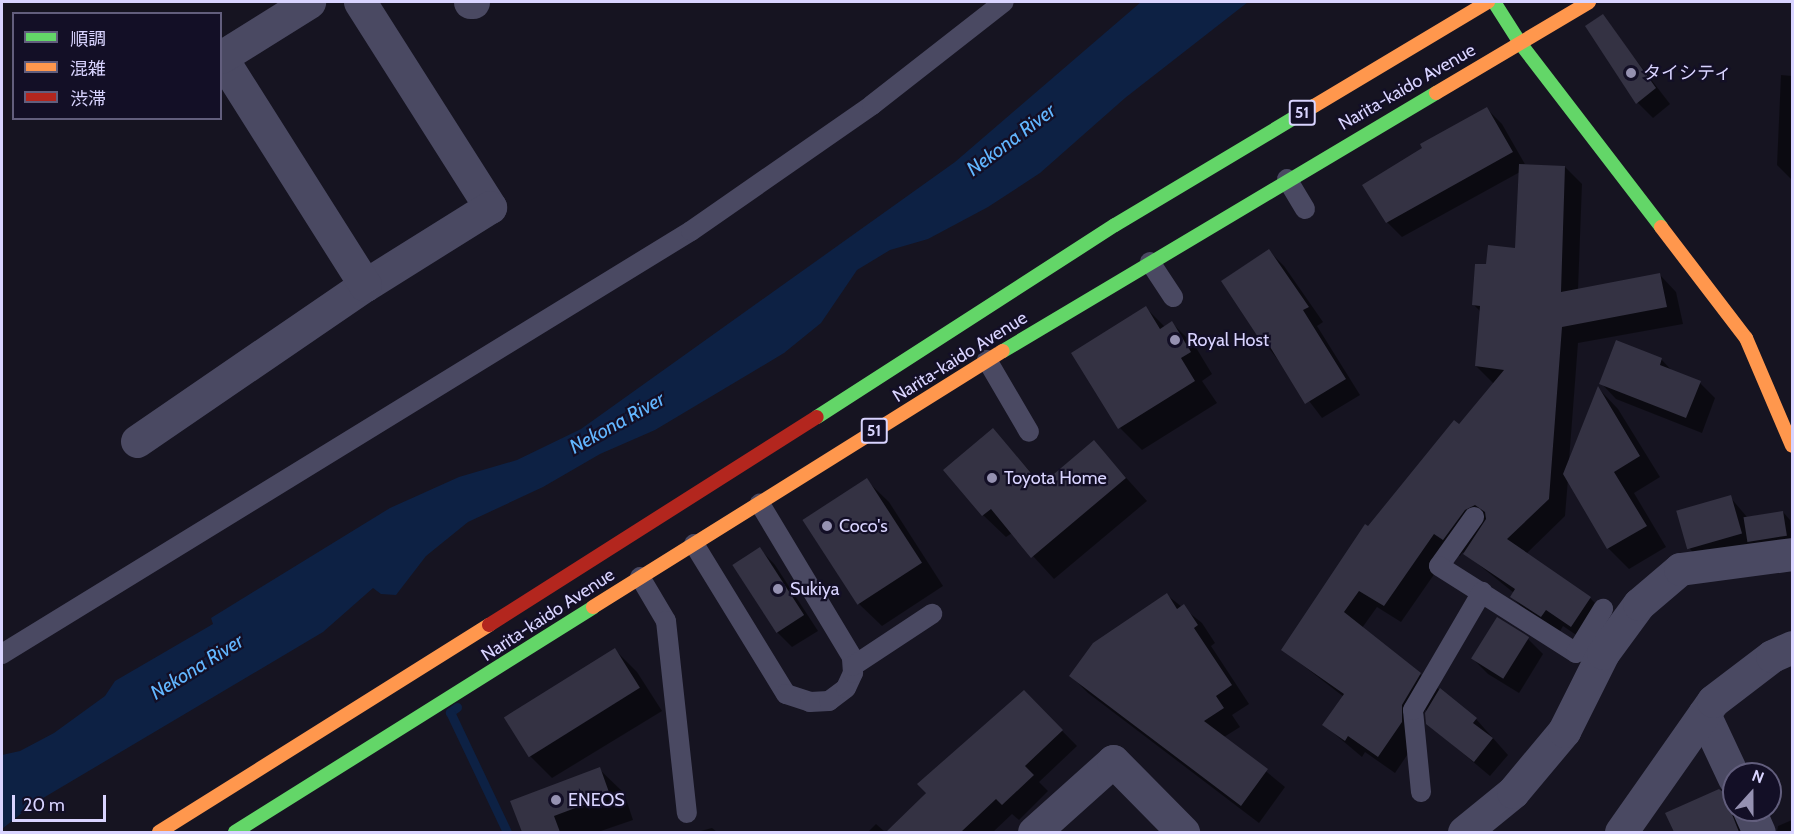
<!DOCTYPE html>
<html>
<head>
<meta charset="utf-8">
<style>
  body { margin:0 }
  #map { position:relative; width:1794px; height:834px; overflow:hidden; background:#161421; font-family:Cabin,"Noto Sans JP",sans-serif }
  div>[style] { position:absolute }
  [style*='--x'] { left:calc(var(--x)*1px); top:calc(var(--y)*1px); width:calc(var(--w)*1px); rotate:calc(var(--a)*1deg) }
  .water>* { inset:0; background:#0d2144 }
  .shadow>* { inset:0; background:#0007 }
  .stream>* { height:9px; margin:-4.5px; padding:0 4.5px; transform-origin:4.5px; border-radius:4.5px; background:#0d2144 }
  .building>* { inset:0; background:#343243; transform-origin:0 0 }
  .lane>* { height:20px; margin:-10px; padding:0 10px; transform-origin:10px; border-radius:10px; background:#4a4962 }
  .street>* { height:33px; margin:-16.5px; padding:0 16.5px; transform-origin:16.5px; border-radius:16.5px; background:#4a4962 }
  .fast>* { height:14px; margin:-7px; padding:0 7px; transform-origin:7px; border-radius:7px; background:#63d668 }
  .slow>* { height:14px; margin:-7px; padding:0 7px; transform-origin:7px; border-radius:7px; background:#ff974d }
  .jam>* { height:14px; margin:-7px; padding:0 7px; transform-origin:7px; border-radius:7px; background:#b3261e }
  .dots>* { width:16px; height:16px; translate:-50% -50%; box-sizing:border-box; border:3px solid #130f26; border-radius:50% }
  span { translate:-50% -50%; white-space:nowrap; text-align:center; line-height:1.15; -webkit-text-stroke:4.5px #130f26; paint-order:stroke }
  .shield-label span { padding:2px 4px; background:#130f26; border:2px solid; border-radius:4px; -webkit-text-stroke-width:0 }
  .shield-label { font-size:16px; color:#d9d4ff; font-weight:700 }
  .poi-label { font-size:18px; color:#d9d4ff }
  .left { translate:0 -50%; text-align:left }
  .street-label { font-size:18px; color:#d9d4ff }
  .water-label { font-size:20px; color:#62b6ff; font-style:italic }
  .frame { position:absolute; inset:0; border:3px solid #d9d4ff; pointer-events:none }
  .legend { position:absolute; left:12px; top:12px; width:210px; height:108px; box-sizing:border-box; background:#130f26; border:2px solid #625e7d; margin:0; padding:8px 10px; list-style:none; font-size:18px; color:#d9d4ff }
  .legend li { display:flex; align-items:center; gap:12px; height:30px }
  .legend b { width:30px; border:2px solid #625e7d }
  .north { position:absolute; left:1722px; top:762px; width:60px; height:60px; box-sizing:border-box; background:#130f26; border:2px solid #625e7d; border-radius:50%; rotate:21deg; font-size:16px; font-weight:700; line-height:24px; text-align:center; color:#d9d4ff }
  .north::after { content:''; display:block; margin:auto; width:21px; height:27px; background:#9591b1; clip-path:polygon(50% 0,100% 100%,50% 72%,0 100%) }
  .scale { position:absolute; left:12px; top:795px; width:94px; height:27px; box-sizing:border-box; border:3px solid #d9d4ff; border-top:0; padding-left:8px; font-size:18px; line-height:21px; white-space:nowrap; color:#d9d4ff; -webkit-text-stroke:4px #130f26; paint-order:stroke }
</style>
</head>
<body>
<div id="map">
  <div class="water">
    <i style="clip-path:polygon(1141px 2px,1248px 2px,1125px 98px,1040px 173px,988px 207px,928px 239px,890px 250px,857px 270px,821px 323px,784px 353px,655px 430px,600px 454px,543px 487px,468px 522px,426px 556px,396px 595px,381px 594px,373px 588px,323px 632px,33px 804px,2px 829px,2px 755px,20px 751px,54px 733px,105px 696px,115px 681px,213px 624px,211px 618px,390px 508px,459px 477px,517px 460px,581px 429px,955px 162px)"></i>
  </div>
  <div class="shadow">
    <i style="clip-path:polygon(1602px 16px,1670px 104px,1653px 118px,1638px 103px,1587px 27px)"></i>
    <i style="clip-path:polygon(1781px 75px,1792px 76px,1792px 180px,1777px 165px)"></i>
    <i style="clip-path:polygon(1486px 108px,1502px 124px,1526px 166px,1565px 167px,1582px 184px,1578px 290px,1660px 275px,1676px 292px,1683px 324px,1578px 343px,1569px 461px,1599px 389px,1618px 409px,1660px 477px,1634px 493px,1666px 547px,1629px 569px,1608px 548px,1568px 479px,1565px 516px,1526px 554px,1590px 598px,1607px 615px,1588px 643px,1563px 626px,1559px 633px,1528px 613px,1512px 597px,1514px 593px,1463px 552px,1460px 556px,1451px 550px,1401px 622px,1377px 607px,1362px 628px,1476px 719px,1508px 755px,1490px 776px,1428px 724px,1426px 709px,1419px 722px,1418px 739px,1395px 773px,1365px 752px,1362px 757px,1324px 725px,1344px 697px,1283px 650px,1368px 528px,1494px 384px,1476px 366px,1481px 312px,1474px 305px,1487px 266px,1517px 249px,1520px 172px,1402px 237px,1387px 222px)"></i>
    <i style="clip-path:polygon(1269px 251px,1284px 266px,1323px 322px,1317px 326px,1360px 395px,1322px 418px,1262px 339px)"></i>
    <i style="clip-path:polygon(1146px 308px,1166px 328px,1172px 323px,1195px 346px,1212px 374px,1202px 381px,1217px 403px,1142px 450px,1120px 428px)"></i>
    <i style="clip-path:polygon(1661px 359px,1674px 373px,1700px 383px,1715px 398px,1702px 433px,1616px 399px,1601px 383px)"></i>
    <i style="clip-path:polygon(993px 430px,1043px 486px,1094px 442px,1147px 501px,1054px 579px,1012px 533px,1006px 537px,983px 515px,945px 470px)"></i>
    <i style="clip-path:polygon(866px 480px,889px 502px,943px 586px,882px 626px,859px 604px,805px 519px)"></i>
    <i style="clip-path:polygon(1730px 497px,1747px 517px,1783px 512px,1790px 520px,1792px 543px,1704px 564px,1689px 548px)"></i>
    <i style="clip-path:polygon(760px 549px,775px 565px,818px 631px,792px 647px,777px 632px)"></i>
    <i style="clip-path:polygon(1167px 595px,1202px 623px,1215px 643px,1211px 646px,1249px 704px,1232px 715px,1240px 727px,1224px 737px,1285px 787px,1259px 823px,1088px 693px,1071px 676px)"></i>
    <i style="clip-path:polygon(1528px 639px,1543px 654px,1519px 693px,1488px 674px,1473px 659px)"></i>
    <i style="clip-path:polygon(615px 650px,637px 672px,662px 711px,552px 778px,530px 756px)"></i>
    <i style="clip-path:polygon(1024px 692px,1077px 746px,1039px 782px,1048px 791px,1019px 820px,1012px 814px,993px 832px,888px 832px)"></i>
    <i style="clip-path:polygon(599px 769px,624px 793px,633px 820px,598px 832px,523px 832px,512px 802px)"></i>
    <i style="clip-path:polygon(1719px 791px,1756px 832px,1676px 832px,1667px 814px)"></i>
    <i style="clip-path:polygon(1792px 820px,1792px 832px,1777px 832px,1778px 826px)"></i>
    <i style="clip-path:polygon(876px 824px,885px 832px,868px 832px)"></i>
    <i style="clip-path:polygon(712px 828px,717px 832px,697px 832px)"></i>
  </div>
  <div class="stream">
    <i style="--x:457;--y:707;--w:9;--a:144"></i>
    <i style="--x:450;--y:712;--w:133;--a:64.6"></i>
  </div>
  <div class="building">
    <i style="clip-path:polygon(1603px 14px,1656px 88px,1636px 104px,1585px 26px)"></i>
    <i style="clip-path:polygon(1487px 107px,1513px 152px,1386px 223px,1362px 185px,1422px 148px,1420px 144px)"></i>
    <i style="clip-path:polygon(1519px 164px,1565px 166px,1561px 292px,1660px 273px,1667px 307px,1562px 327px,1549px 499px,1507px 539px,1591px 597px,1571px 627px,1546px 610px,1541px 617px,1510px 597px,1515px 589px,1463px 554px,1486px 519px,1485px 512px,1475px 505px,1465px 510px,1443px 540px,1434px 534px,1384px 606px,1359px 591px,1344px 612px,1421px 673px,1402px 705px,1402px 722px,1378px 757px,1348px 736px,1345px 741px,1322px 725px,1344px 694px,1281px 650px,1365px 524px,1368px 526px,1454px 420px,1459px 424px,1504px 370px,1475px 366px,1480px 306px,1472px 305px,1475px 264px,1486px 264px,1488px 245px,1515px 248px)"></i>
    <i style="clip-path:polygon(1269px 249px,1309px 307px,1303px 310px,1346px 379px,1305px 404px,1264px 337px,1260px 340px,1221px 281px)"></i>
    <i style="clip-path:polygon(1146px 306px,1160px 329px,1172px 321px,1191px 352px,1181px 358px,1195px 381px,1118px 429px,1071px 353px)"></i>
    <i style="clip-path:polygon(1616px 340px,1662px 358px,1660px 365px,1701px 381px,1686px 418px,1599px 384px)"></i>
    <i style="clip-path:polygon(1598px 386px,1640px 456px,1614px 472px,1647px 526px,1607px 549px,1563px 474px)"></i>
    <i style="clip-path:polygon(993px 428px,1041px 485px,1094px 440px,1126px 478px,1031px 558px,991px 509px,982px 516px,943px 470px)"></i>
    <i style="left:867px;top:478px;width:101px;height:77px;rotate:57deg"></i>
    <i style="left:1731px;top:495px;width:40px;height:57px;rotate:74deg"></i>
    <i style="left:1783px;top:511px;width:25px;height:40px;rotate:81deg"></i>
    <i style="left:760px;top:547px;width:81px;height:33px;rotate:57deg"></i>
    <i style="clip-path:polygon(1167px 593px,1177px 609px,1184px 604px,1198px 625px,1194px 628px,1232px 685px,1216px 696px,1224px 708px,1204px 721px,1268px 769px,1241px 806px,1069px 676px,1093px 643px)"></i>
    <i style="left:1497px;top:617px;width:38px;height:49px;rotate:32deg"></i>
    <i style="left:615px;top:648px;width:47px;height:131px;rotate:58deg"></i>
    <i style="clip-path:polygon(1440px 688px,1477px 718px,1473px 723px,1493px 738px,1474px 762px,1426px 724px,1425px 713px)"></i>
    <i style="clip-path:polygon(1024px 690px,1063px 730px,1025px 766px,1034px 775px,1002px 805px,996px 799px,961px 832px,886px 832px,926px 793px,917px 784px)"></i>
    <i style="clip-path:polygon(600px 767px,610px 795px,554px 816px,560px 832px,522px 832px,510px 801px)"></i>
    <i style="clip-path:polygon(1719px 789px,1733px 800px,1730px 809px,1739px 832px,1674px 832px,1665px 813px)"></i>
  </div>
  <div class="lane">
    <i style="--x:1287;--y:179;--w:35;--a:59"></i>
    <i style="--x:1150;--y:262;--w:42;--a:56.7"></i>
    <i style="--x:987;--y:360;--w:83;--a:59.7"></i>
    <i style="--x:1474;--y:517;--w:60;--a:125.5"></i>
    <i style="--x:1439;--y:566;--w:162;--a:32.4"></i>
    <i style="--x:1576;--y:653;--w:52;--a:-58.5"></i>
    <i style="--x:694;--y:544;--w:176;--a:58.5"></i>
    <i style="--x:786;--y:694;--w:25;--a:18"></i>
    <i style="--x:810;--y:702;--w:19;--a:-3"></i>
    <i style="--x:829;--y:701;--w:21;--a:-37"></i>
    <i style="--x:846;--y:688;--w:17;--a:-65"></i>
    <i style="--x:853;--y:673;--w:16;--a:-94"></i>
    <i style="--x:852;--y:657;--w:179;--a:-121"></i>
    <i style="--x:640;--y:577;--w:51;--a:59.4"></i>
    <i style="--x:666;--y:621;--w:193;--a:83.8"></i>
    <i style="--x:2;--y:654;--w:808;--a:-31.55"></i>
    <i style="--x:691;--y:231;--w:221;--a:-34.8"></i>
    <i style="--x:872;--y:105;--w:167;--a:-38"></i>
    <i style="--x:853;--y:666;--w:95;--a:-33.4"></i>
    <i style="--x:1421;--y:792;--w:82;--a:-95.6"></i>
    <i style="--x:1413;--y:710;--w:137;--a:-59.7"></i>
  </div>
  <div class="street">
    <i style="--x:360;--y:2;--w:243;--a:57.6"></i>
    <i style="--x:490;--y:207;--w:147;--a:148"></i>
    <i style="--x:470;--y:2;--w:3;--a:0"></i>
    <i style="--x:137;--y:441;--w:276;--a:-34.4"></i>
    <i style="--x:365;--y:285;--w:270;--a:-122.3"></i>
    <i style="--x:221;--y:57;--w:104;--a:-32"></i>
    <i style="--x:1704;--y:714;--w:71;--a:64.9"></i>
    <i style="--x:1749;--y:810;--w:24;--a:66"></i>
    <i style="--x:1034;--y:832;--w:106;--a:-41.9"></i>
    <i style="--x:1113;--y:761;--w:100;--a:45.4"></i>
    <i style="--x:1464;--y:832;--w:63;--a:-39.2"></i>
    <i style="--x:1513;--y:792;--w:80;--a:-50.1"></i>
    <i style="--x:1564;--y:731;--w:87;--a:-63.4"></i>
    <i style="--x:1603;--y:653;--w:61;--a:-53.7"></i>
    <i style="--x:1639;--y:604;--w:54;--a:-40.5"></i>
    <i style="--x:1680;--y:569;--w:113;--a:-7.6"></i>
    <i style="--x:1621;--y:832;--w:160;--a:-54.9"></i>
    <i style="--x:1713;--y:701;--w:74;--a:-37.3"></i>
    <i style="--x:1772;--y:656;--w:22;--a:-24"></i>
  </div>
  <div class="fast">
    <i style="--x:1494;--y:2;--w:49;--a:57.6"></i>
    <i style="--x:1520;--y:43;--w:232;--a:52.5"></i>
    <i style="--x:1003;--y:351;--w:504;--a:-30.79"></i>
    <i style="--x:817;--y:417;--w:354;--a:-32.8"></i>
    <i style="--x:1115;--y:225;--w:232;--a:-30.9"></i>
    <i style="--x:235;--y:832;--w:423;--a:-32.1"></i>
  </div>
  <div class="slow">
    <i style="--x:1436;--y:93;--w:178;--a:-30.7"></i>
    <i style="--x:1314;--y:106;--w:203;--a:-30.9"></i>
    <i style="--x:1661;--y:227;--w:140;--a:52.6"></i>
    <i style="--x:1746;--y:338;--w:117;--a:66.9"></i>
    <i style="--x:593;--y:607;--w:483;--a:-32"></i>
    <i style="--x:159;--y:832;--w:390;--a:-32.1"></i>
  </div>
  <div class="jam">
    <i style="--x:489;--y:625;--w:388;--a:-32.4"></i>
  </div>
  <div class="dots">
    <i style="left:1631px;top:73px;background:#9591b1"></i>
    <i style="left:1175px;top:340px;background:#9591b1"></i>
    <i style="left:992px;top:478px;background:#9591b1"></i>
    <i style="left:827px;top:526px;background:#9591b1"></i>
    <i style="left:778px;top:589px;background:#9591b1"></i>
    <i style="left:556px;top:800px;background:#9591b1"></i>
  </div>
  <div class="shield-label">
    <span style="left:1302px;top:113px">51</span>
    <span style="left:874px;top:431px">51</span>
  </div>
  <div class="poi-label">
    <span class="left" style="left:1643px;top:73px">タイシティ</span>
    <span class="left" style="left:1187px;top:340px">Royal Host</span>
    <span class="left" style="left:1004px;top:478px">Toyota Home</span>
    <span class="left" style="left:839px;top:526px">Coco's</span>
    <span class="left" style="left:790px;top:589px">Sukiya</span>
    <span class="left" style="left:568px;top:800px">ENEOS</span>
  </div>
  <div class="street-label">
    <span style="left:1407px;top:87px;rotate:-30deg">Narita-kaido Avenue</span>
    <span style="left:960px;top:357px;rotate:-32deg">Narita-kaido Avenue</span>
    <span style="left:548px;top:615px;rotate:-33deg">Narita-kaido Avenue</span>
  </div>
  <div class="water-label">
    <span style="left:1011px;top:140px;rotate:-37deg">Nekona River</span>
    <span style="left:617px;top:423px;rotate:-29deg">Nekona River</span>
    <span style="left:197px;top:667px;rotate:-32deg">Nekona River</span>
  </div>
  <div class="frame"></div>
  <ul class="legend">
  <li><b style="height:8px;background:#63d668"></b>順調</li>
  <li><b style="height:8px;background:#ff974d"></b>混雑</li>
  <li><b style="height:8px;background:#b3261e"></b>渋滞</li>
  </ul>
  <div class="north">N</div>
  <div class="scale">20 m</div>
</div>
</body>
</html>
